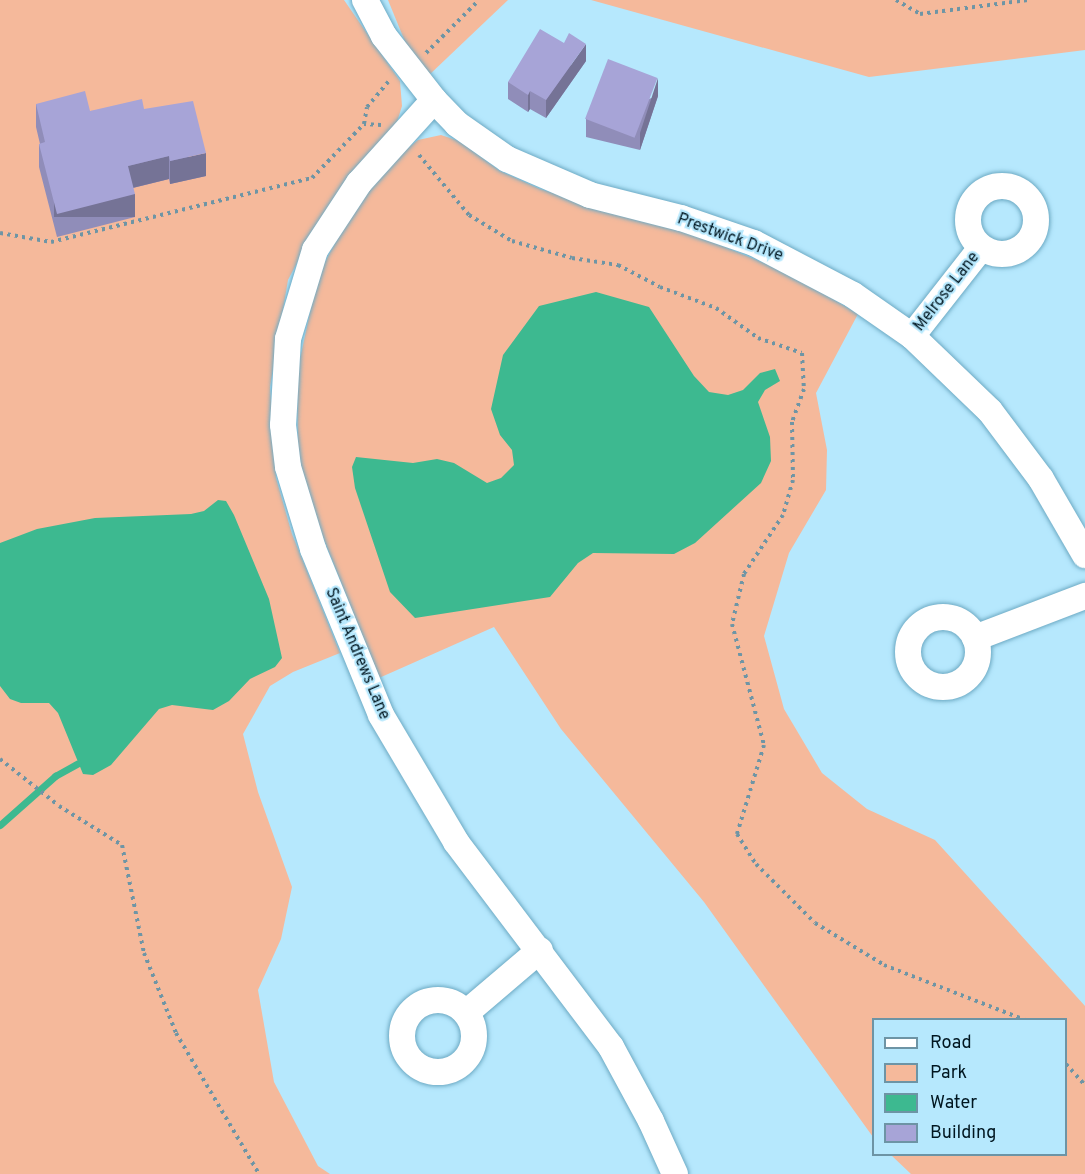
<!DOCTYPE html>
<html>
<head>
<meta charset="utf-8">
<style>
  body { margin:0 }
  #map { position:relative; width:1085px; height:1174px; overflow:hidden; background:#b6e8fd; font-family:Overpass,sans-serif }
  div>[style] { position:absolute }
  [style*='--x'] { left:calc(var(--x)*1px); top:calc(var(--y)*1px); width:calc(var(--w)*1px); rotate:calc(var(--a)*1deg) }
  .green>* { inset:0; background:#f5b99b }
  .water>* { inset:0; background:#3db990 }
  .stream>* { height:7px; margin:-3.5px; padding:0 3.5px; transform-origin:3.5px; border-radius:3.5px; background:#3db990 }
  .path>* { height:4px; margin-top:-2px; transform-origin:0; background:repeating-linear-gradient(90deg,#6e95a5 0 3px,transparent 0 7.5px) }
  .roads { filter:drop-shadow(0 0 2px #6daac4) drop-shadow(0 0 2px #6daac4) }
  .minor>* { height:26px; margin:-13px; padding:0 13px; transform-origin:13px; border-radius:13px; background:#fff }
  .minor>.ring { margin:-13px; padding:0; box-sizing:content-box; background:none; border:26px solid #fff; border-radius:50% }
  .wall>* { inset:0; background:#908db9 }
  .shaded-wall>* { inset:0; background:#757396; transform-origin:0 0 }
  .building>* { inset:0; background:#a7a4d7; transform-origin:0 0 }
  span { translate:-50% -50%; white-space:nowrap; text-align:center; line-height:1.15; -webkit-text-stroke:4.5px #b6e8fd; paint-order:stroke }
  .street-label { font-size:16px; color:#001620 }
  .legend { position:absolute; left:872px; top:1018px; width:195px; height:138px; box-sizing:border-box; background:#b6e8fd; border:2px solid #6d94a5; margin:0; padding:8px 10px; list-style:none; font-size:18px; color:#001620 }
  .legend li { display:flex; align-items:center; gap:12px; height:30px }
  .legend b { width:30px; border:2px solid #6d94a5 }
</style>
</head>
<body>
<div id="map">
  <div class="green">
    <i style="clip-path:polygon(0 0,344px 0,400px 81px,402px 106px,397px 122px,318px 223px,288px 280px,270px 387px,276px 478px,292px 534px,340px 653px,293px 672px,270px 686px,243px 734px,258px 792px,292px 887px,281px 939px,258px 990px,274px 1082px,318px 1166px,330px 1174px,0 1174px)"></i>
    <i style="clip-path:polygon(388px 0,508px 0,427px 77px,408px 49px)"></i>
    <i style="clip-path:polygon(591px 0,1085px 0,1085px 50px,869px 77px)"></i>
    <i style="clip-path:polygon(441px 135px,459px 141px,500px 171px,540px 189px,700px 237px,789px 273px,858px 314px,816px 393px,827px 450px,826px 490px,789px 553px,764px 636px,784px 709px,822px 773px,867px 809px,935px 840px,1085px 1006px,1085px 1174px,911px 1174px,891px 1155px,1066px 1154px,1066px 1020px,874px 1020px,873px 1137px,704px 902px,561px 729px,494px 627px,379px 678px,313px 512px,298px 456px,297px 373px,318px 275px,347px 221px,375px 180px,404px 151px,418px 140px)"></i>
  </div>
  <div class="water">
    <i style="clip-path:polygon(596px 292px,649px 307px,694px 376px,709px 392px,728px 395px,743px 390px,760px 373px,775px 369px,780px 381px,765px 390px,758px 402px,770px 437px,771px 461px,761px 483px,695px 543px,674px 554px,593px 553px,578px 563px,550px 597px,415px 618px,390px 592px,355px 488px,352px 467px,356px 457px,413px 463px,437px 459px,454px 463px,487px 483px,501px 478px,514px 465px,512px 450px,500px 435px,491px 409px,503px 355px,539px 306px)"></i>
    <i style="clip-path:polygon(218px 500px,226px 501px,234px 515px,269px 599px,282px 658px,275px 667px,250px 679px,229px 701px,213px 710px,172px 705px,159px 709px,111px 765px,93px 775px,83px 774px,58px 713px,49px 703px,21px 703px,10px 699px,0 686px,0 543px,37px 529px,95px 518px,191px 514px,204px 511px)"></i>
  </div>
  <div class="stream">
    <i style="--x:0;--y:825;--w:74;--a:-41.7"></i>
    <i style="--x:55;--y:776;--w:26;--a:-29"></i>
  </div>
  <div class="path">
    <i style="--x:896;--y:0;--w:28;--a:30"></i>
    <i style="--x:920;--y:14;--w:109;--a:-7.4"></i>
    <i style="--x:426;--y:53;--w:75;--a:-45"></i>
    <i style="--x:381;--y:125;--w:17;--a:-177"></i>
    <i style="--x:364;--y:124;--w:17;--a:-80"></i>
    <i style="--x:367;--y:107;--w:35;--a:-50"></i>
    <i style="--x:419;--y:155;--w:78;--a:50.2"></i>
    <i style="--x:469;--y:215;--w:50;--a:31.2"></i>
    <i style="--x:512;--y:241;--w:62;--a:15.8"></i>
    <i style="--x:572;--y:258;--w:47;--a:8.7"></i>
    <i style="--x:618;--y:265;--w:47;--a:27.6"></i>
    <i style="--x:660;--y:287;--w:60;--a:20.6"></i>
    <i style="--x:716;--y:308;--w:52;--a:35.5"></i>
    <i style="--x:758;--y:338;--w:46;--a:18.8"></i>
    <i style="--x:802;--y:353;--w:36;--a:87"></i>
    <i style="--x:804;--y:389;--w:35;--a:110"></i>
    <i style="--x:792;--y:422;--w:58;--a:89"></i>
    <i style="--x:793;--y:480;--w:36;--a:106"></i>
    <i style="--x:783;--y:515;--w:71;--a:123.5"></i>
    <i style="--x:744;--y:574;--w:51;--a:103.5"></i>
    <i style="--x:732;--y:624;--w:125;--a:75.2"></i>
    <i style="--x:764;--y:745;--w:93;--a:106.9"></i>
    <i style="--x:737;--y:834;--w:36;--a:58"></i>
    <i style="--x:756;--y:864;--w:83;--a:45"></i>
    <i style="--x:815;--y:923;--w:81;--a:31.3"></i>
    <i style="--x:884;--y:965;--w:151;--a:21.3"></i>
    <i style="--x:0;--y:233;--w:52;--a:10"></i>
    <i style="--x:51;--y:242;--w:269;--a:-13.8"></i>
    <i style="--x:312;--y:178;--w:75;--a:-46.1"></i>
    <i style="--x:0;--y:759;--w:75;--a:38.5"></i>
    <i style="--x:59;--y:806;--w:74;--a:31.8"></i>
    <i style="--x:122;--y:845;--w:110;--a:78.5"></i>
    <i style="--x:144;--y:953;--w:86;--a:68.2"></i>
    <i style="--x:176;--y:1033;--w:164;--a:59.5"></i>
    <i style="--x:1066;--y:1064;--w:28;--a:48"></i>
  </div>
  <div class="roads">
    <div class="minor">
      <i style="--x:365;--y:0;--w:41;--a:62.2"></i>
      <i style="--x:384;--y:36;--w:81;--a:52"></i>
      <i style="--x:434;--y:100;--w:33;--a:46"></i>
      <i style="--x:457;--y:124;--w:61;--a:35"></i>
      <i style="--x:507;--y:159;--w:90;--a:23.4"></i>
      <i style="--x:590;--y:195;--w:94;--a:14.2"></i>
      <i style="--x:681;--y:218;--w:77;--a:18.9"></i>
      <i style="--x:754;--y:243;--w:112;--a:27.7"></i>
      <i style="--x:853;--y:295;--w:72;--a:34.8"></i>
      <i style="--x:912;--y:336;--w:108;--a:43.9"></i>
      <i style="--x:990;--y:411;--w:85;--a:53.1"></i>
      <i style="--x:1041;--y:479;--w:88;--a:59.9"></i>
      <i style="--x:434;--y:100;--w:112;--a:132.1"></i>
      <i style="--x:359;--y:183;--w:80;--a:123.3"></i>
      <i style="--x:315;--y:250;--w:93;--a:106.9"></i>
      <i style="--x:288;--y:339;--w:86;--a:93.3"></i>
      <i style="--x:283;--y:425;--w:42;--a:83.2"></i>
      <i style="--x:288;--y:467;--w:86;--a:73"></i>
      <i style="--x:313;--y:549;--w:179;--a:67.7"></i>
      <i style="--x:381;--y:715;--w:147;--a:59.4"></i>
      <i style="--x:456;--y:842;--w:257;--a:52.9"></i>
      <i style="--x:611;--y:1047;--w:84;--a:61.6"></i>
      <i style="--x:651;--y:1121;--w:58;--a:65.6"></i>
      <i class="ring" style="left:968px;top:186px;width:42px;height:42px"></i>
      <i style="--x:912;--y:336;--w:112;--a:-51.9"></i>
      <i class="ring" style="left:908px;top:617px;width:44px;height:44px"></i>
      <i style="--x:975;--y:638;--w:118;--a:-20.9"></i>
      <i class="ring" style="left:402px;top:1000px;width:46px;height:46px"></i>
      <i style="--x:466;--y:1013;--w:97;--a:-40.4"></i>
    </div>
  </div>
  <div class="wall">
    <i style="clip-path:polygon(586px 61px,546px 118px,530px 109px,528px 112px,508px 99px,508px 82px)"></i>
    <i style="clip-path:polygon(658px 96px,640px 150px,586px 137px,586px 119px)"></i>
    <i style="clip-path:polygon(36px 104px,90px 111px,144px 109px,206px 176px,170px 184px,169px 179px,133px 188px,135px 217px,57px 237px,39px 167px,39px 144px,40px 144px,36px 127px)"></i>
  </div>
  <div class="shaded-wall">
    <i style="clip-path:polygon(586px 44px,586px 61px,546px 118px,546px 100px)"></i>
    <i style="clip-path:polygon(658px 78px,658px 96px,640px 150px,640px 133px)"></i>
    <i style="clip-path:polygon(530px 91px,530px 109px,528px 112px,528px 95px)"></i>
    <i style="clip-path:polygon(206px 153px,206px 176px,170px 184px,170px 161px)"></i>
    <i style="clip-path:polygon(169px 156px,169px 179px,128px 189px,128px 166px)"></i>
    <i style="left:135px;top:194px;width:23px;height:81px;rotate:90deg"></i>
  </div>
  <div class="building">
    <i style="clip-path:polygon(540px 29px,564px 43px,569px 33px,586px 44px,546px 100px,530px 91px,528px 95px,508px 82px)"></i>
    <i style="left:608px;top:59px;width:53px;height:64px;rotate:21deg"></i>
    <i style="clip-path:polygon(85px 91px,90px 111px,142px 99px,144px 109px,193px 101px,206px 153px,170px 161px,169px 156px,128px 166px,135px 194px,57px 214px,39px 144px,45px 142px,36px 104px)"></i>
  </div>
  <div class="street-label">
    <span style="left:730px;top:238px;rotate:20deg">Prestwick Drive</span>
    <span style="left:947px;top:292px;rotate:-52deg">Melrose Lane</span>
    <span style="left:357px;top:654px;rotate:67deg">Saint Andrews Lane</span>
  </div>
  <ul class="legend">
  <li><b style="height:8px;background:#fff"></b>Road</li>
  <li><b style="height:16px;background:#f5b99b"></b>Park</li>
  <li><b style="height:16px;background:#3db990"></b>Water</li>
  <li><b style="height:16px;background:#a7a4d7"></b>Building</li>
  </ul>
</div>
</body>
</html>
